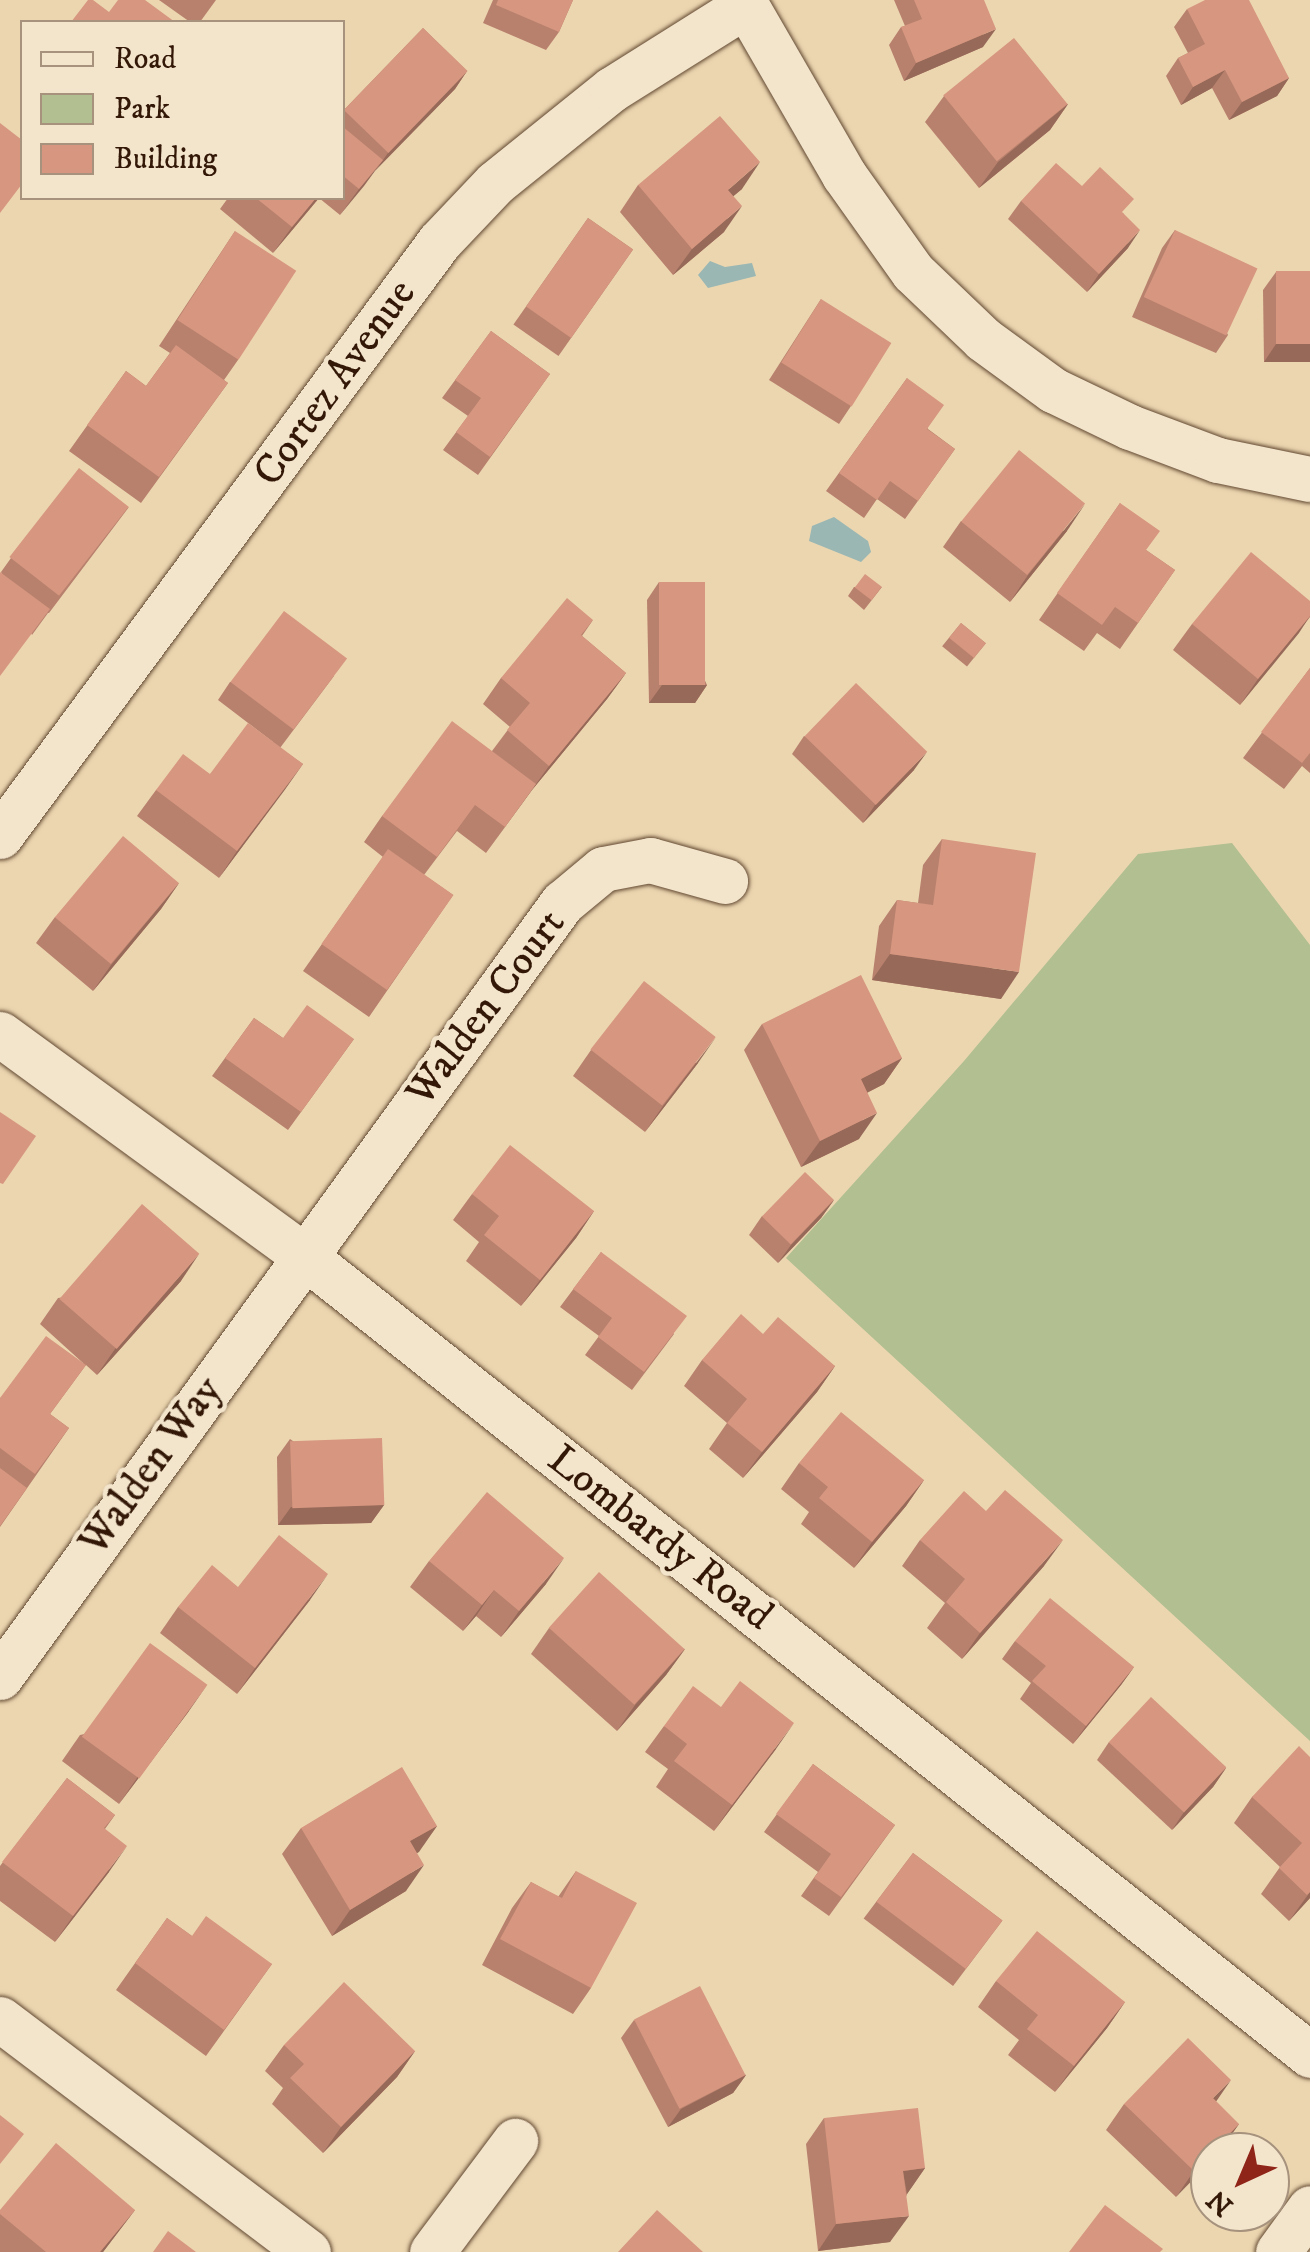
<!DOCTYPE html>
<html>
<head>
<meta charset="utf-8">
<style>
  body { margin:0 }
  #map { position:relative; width:1310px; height:2252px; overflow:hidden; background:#ecd6b0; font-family:"IM FELL DW Pica",serif }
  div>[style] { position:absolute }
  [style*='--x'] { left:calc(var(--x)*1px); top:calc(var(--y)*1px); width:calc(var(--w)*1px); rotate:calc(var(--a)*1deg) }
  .green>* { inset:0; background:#b1bf91 }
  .water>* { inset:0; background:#9ab7b3 }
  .roads { filter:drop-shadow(0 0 2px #614831) drop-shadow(0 0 2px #614831) }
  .minor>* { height:45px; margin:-22.5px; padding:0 22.5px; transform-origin:22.5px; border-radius:22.5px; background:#f3e4cc }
  .wall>* { inset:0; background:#b8816d; transform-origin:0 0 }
  .shaded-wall>* { inset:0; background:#966959 }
  .building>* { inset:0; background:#d6967f; transform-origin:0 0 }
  span { translate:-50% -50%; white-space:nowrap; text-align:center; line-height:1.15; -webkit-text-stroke:9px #f3e4cc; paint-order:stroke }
  .street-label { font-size:42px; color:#331807 }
  .legend { position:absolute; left:20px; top:20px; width:325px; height:180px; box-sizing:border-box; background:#f3e4cc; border:2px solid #a6927d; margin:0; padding:12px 18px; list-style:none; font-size:30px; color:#331807 }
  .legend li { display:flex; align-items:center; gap:20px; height:50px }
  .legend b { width:50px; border:2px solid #a6927d }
  .north { position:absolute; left:1190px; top:2132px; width:100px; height:100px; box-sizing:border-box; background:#f3e4cc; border:2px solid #a6927d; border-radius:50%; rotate:224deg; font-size:28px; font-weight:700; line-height:40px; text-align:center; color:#331807 }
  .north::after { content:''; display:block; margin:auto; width:35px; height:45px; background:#8f2418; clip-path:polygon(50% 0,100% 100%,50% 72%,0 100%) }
</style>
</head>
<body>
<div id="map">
  <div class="green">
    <i style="clip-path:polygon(1232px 843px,1310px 945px,1310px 1741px,786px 1258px,964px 1061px,1138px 854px)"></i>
  </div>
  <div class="water">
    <i style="clip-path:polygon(710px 261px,725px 267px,752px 263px,756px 276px,708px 288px,698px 275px)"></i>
    <i style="clip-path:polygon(834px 517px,868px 541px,871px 552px,861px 562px,809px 541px,812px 526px)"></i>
  </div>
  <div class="roads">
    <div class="minor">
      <i style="--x:743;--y:0;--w:202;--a:60"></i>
      <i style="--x:844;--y:175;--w:119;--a:54.6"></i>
      <i style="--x:913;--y:272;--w:97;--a:43.7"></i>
      <i style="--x:983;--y:339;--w:87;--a:36.1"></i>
      <i style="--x:1053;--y:390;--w:85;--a:25.7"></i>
      <i style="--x:1130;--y:427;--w:94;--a:20.6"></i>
      <i style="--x:1218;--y:460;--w:94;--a:11.7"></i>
      <i style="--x:0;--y:836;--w:739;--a:-53.53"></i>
      <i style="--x:439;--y:242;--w:81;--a:-46.5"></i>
      <i style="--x:495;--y:183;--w:150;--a:-38.8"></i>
      <i style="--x:612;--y:89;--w:158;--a:-32.1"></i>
      <i style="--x:0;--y:1034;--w:375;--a:36.1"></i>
      <i style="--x:303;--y:1255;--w:1286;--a:38.46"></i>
      <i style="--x:0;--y:1677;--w:957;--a:-54.02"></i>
      <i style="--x:562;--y:903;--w:53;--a:-39.7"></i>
      <i style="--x:603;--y:869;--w:48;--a:-10.8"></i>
      <i style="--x:650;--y:860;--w:78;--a:15.6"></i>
      <i style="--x:0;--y:2019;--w:386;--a:37.1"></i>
      <i style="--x:432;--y:2252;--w:139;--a:-53.2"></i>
      <i style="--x:1278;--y:2252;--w:54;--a:-54"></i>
    </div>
  </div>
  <div class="wall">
    <i style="clip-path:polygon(159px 0,216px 0,200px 22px,190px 22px)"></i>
    <i style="clip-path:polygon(493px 0,573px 0,559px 32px,546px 50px,483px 23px)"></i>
    <i style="clip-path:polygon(894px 0,984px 0,983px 47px,904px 81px,889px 45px,901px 27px,905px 26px)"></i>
    <i style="clip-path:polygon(1187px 9px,1289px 78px,1277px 96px,1229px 120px,1212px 88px,1181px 105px,1166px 76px,1178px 58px,1188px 53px,1174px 27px)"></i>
    <i style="clip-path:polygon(423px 28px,467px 71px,455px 89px,375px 170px,340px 215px,319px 198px,342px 198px,342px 112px)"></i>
    <i style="clip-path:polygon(944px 96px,1068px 104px,1050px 130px,979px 188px,925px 122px)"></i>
    <i style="clip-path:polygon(638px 185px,742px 189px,733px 196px,724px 232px,673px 275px,620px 212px)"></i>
    <i style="clip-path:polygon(1082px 186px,1124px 214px,1128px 248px,1087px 292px,1008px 219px,1021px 201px)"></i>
    <i style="clip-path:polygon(228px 198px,319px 198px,273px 253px,220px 209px)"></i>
    <i style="left:588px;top:218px;width:55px;height:130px;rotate:35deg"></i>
    <i style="clip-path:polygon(1175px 230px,1228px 335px,1216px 353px,1132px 317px,1162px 248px)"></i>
    <i style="clip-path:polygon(235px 231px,238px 360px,224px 380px,228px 383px,141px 503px,69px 451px,126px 371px,146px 386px,170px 353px,159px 346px)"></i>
    <i style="clip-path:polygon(1276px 272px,1310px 362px,1264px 362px,1263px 290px)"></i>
    <i style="clip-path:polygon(821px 299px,851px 406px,839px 424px,769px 380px)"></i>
    <i style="clip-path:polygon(491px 331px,550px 374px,478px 475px,443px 450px,468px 416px,442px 398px)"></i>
    <i style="clip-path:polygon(907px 378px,928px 429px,955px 449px,905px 519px,877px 499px,864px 518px,826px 491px)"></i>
    <i style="clip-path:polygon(1120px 503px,1146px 550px,1175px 570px,1120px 649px,1097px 633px,1084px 651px,1039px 620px)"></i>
    <i style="clip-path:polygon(129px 507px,49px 613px,48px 613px,32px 635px,1px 572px,11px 558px)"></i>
    <i style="clip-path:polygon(961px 521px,1067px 531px,1010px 602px,943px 547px)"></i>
    <i style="clip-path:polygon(659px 582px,707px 685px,695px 703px,649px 703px,647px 600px)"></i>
    <i style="clip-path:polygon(854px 587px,882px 587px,864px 610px,848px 596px)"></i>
    <i style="clip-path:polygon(1310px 601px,1310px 617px,1240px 705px,1173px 650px,1192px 624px)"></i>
    <i style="clip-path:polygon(593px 620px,582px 636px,626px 673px,607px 699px,532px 790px,486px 853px,457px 831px,424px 875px,453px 895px,369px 1017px,303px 971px,383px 857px,364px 842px,382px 816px,492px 751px,510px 727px,483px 704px,501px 678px)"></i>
    <i style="left:961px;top:623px;width:32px;height:30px;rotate:39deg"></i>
    <i style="clip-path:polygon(1310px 668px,1310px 773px,1302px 766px,1284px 789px,1243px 758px)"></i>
    <i style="clip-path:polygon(334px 676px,280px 748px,303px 764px,219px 878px,137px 816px,156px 790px,210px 774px,273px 742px,218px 700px,230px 682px)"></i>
    <i style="clip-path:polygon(804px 736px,914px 770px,863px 823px,792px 754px)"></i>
    <i style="clip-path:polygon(942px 839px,1001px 999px,872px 980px,879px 926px,897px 900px,918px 903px,923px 865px)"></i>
    <i style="clip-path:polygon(179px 883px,161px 909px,93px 991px,36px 943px,55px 917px)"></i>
    <i style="clip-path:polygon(254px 1018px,283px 1038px,354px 1039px,288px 1130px,212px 1076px)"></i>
    <i style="clip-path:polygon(762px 1024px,902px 1058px,884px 1084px,867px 1093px,859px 1139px,801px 1167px,744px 1050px)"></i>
    <i style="clip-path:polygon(591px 1050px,698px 1063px,645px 1132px,573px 1076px)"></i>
    <i style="clip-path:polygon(472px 1194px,594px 1211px,576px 1238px,521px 1306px,466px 1261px,479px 1242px,453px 1220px)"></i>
    <i style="clip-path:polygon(834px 1200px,821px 1218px,778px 1263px,749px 1235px,762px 1216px)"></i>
    <i style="clip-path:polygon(601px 1252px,674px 1334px,632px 1390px,585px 1355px,599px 1336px,560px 1307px)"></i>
    <i style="clip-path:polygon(181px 1281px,97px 1375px,86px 1365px,50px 1414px,69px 1428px,0 1527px,0 1398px,83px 1363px,40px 1324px,58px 1298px)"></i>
    <i style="clip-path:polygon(763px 1334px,835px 1366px,817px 1392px,743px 1478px,709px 1449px,727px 1423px,684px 1386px,702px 1360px)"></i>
    <i style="clip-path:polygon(290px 1439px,384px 1505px,371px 1523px,278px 1525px,277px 1457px)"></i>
    <i style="clip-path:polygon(799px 1463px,924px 1480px,906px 1506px,854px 1568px,801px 1524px,809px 1512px,781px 1489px)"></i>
    <i style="clip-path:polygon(920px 1540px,1044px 1566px,962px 1659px,927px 1628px,945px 1603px,902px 1566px)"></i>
    <i style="clip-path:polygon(429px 1561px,546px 1584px,501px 1637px,476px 1616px,463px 1631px,410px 1587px)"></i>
    <i style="clip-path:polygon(238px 1587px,310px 1600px,237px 1694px,160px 1633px,178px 1607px)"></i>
    <i style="clip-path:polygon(549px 1628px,685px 1649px,666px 1675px,617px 1731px,531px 1654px)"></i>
    <i style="clip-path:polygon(1015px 1641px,1134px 1667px,1121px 1685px,1073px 1744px,1020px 1699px,1031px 1683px,1002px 1659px)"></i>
    <i style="clip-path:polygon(189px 1711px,119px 1804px,62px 1761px,80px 1735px)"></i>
    <i style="clip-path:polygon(664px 1726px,776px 1749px,714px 1831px,656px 1787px,668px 1769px,645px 1752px)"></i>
    <i style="clip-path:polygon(1109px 1742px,1226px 1768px,1213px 1787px,1172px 1830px,1097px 1760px)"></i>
    <i style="clip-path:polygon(1310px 1757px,1310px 1898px,1289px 1921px,1261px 1894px,1280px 1867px,1234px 1823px,1252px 1797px)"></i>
    <i style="clip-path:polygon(813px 1764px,895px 1825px,829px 1916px,801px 1896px,818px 1872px,764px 1832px)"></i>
    <i style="clip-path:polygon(67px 1778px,115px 1815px,105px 1829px,109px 1872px,55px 1942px,0 1901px,0 1866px)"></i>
    <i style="clip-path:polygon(437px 1826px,417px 1853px,406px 1891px,332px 1936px,282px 1854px,301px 1828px)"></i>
    <i style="left:913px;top:1853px;width:112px;height:82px;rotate:37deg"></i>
    <i style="clip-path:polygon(576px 1871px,591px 1988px,573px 2014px,482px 1965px,512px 1908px,531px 1882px,558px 1897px)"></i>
    <i style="clip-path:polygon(167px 1918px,192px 1936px,272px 1964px,206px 2056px,116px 1990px)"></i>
    <i style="clip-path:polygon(996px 1981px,1125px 2002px,1107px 2028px,1055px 2092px,1008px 2055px,1019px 2040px,978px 2007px)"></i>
    <i style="clip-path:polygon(634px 2020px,746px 2075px,733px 2093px,668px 2127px,621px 2038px)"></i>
    <i style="clip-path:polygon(284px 2045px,415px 2051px,397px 2077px,323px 2153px,272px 2104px,283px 2088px,265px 2071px)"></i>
    <i style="clip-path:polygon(1124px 2104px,1239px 2124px,1219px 2152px,1210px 2152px,1176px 2197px,1106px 2130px)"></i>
    <i style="clip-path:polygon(824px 2118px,925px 2168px,907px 2194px,890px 2242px,818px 2251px,806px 2144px)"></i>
    <i style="clip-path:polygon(0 2210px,135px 2210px,103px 2252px,0 2252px)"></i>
  </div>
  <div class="shaded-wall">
    <i style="clip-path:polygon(996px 29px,983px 47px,904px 81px,916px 63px)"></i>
    <i style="clip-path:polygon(1225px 70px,1212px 88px,1181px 105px,1193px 87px)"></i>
    <i style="clip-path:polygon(467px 71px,455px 89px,375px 171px,388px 153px)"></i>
    <i style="clip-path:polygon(1289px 78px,1277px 96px,1229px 120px,1242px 102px)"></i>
    <i style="clip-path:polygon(1068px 104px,1050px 130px,979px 188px,998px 162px)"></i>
    <i style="clip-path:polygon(383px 160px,364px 186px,340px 215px,359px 189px)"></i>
    <i style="clip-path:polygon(760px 162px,742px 189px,710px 216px,728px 190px)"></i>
    <i style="clip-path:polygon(316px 198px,319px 198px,273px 253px,292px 227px)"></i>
    <i style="clip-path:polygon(742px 206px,724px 232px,673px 275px,692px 249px)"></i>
    <i style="clip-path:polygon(1140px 230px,1128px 248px,1087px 292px,1099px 274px)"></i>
    <i style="clip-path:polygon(1276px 344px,1310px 344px,1310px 362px,1264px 362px)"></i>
    <i style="clip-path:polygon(1085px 504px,1067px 531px,1010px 602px,1028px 575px)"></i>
    <i style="clip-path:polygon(1310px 616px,1299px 633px,1240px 705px,1258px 679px)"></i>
    <i style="clip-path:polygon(626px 673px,607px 699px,532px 790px,486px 853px,549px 766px)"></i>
    <i style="clip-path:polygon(662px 685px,707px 685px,695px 703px,649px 703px)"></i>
    <i style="clip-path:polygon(927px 752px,914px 770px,863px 823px,875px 805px)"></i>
    <i style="clip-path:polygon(303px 764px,284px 791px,219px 878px,237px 851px)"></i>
    <i style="clip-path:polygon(179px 883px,161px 909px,93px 991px,111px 965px)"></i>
    <i style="clip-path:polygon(890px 954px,1019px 972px,1001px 999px,872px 980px)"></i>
    <i style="clip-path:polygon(716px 1037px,698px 1063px,645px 1132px,663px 1106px)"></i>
    <i style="clip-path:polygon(902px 1058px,884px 1084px,842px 1105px,861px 1079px)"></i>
    <i style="clip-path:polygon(877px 1113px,859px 1139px,801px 1167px,820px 1141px)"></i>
    <i style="clip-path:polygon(834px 1200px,821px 1218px,778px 1263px,791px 1245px)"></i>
    <i style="clip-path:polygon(594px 1211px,576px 1238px,521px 1306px,540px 1280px)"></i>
    <i style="clip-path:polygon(199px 1254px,181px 1281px,97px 1375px,115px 1349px)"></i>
    <i style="clip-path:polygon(835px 1366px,817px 1392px,743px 1478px,762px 1452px)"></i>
    <i style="clip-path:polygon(924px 1480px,906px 1506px,854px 1568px,872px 1542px)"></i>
    <i style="clip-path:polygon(384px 1505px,371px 1523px,278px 1525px,291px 1507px)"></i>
    <i style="clip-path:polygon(1063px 1540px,1044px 1566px,962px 1659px,980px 1633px)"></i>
    <i style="clip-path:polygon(564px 1558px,546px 1584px,501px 1637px,519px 1611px)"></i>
    <i style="clip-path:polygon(328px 1574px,310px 1600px,237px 1694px,255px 1668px)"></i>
    <i style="clip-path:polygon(494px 1590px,476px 1616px,463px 1631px,482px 1605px)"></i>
    <i style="clip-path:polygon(685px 1649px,666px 1675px,617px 1731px,635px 1705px)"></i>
    <i style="clip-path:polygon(1134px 1667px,1121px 1685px,1073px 1744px,1086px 1726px)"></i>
    <i style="clip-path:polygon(207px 1685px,189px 1711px,119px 1804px,137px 1778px)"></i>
    <i style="clip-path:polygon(794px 1723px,776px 1749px,714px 1831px,732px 1805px)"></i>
    <i style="clip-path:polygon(1226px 1768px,1213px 1787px,1172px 1830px,1184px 1812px)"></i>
    <i style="clip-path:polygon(437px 1826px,419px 1852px,392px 1868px,410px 1841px)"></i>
    <i style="clip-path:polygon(127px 1846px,109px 1872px,55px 1942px,73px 1916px)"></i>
    <i style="clip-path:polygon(424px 1865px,406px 1891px,332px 1936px,350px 1910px)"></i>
    <i style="clip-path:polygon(1310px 1892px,1310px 1898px,1289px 1921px)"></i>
    <i style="clip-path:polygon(1125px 2002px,1107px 2028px,1055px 2092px,1074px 2066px)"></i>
    <i style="clip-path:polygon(415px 2051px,397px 2077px,323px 2153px,341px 2127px)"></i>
    <i style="clip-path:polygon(746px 2075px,733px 2093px,668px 2127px,681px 2109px)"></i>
    <i style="clip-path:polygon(1231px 2080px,1213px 2106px,1213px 2098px)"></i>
    <i style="clip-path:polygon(1239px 2124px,1219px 2152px,1212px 2152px)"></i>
    <i style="clip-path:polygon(1210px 2154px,1210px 2162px,1176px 2197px,1194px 2171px)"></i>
    <i style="clip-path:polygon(925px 2168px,907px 2194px,903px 2171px)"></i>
    <i style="clip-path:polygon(135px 2210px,103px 2252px,100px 2252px)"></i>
    <i style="clip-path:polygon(909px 2216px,890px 2242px,818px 2251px,836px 2224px)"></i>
  </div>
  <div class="building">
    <i style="clip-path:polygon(88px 0,93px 0,109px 12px,118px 0,145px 0,175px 22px,71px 22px)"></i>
    <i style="clip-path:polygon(498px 0,573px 0,559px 32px,496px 5px)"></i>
    <i style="clip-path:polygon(914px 0,984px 0,996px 29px,916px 63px,901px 27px,922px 19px)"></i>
    <i style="clip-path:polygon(1205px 0,1249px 0,1289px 78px,1242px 102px,1225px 70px,1193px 87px,1178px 58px,1205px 44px,1187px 9px)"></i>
    <i style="left:423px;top:28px;width:62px;height:114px;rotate:44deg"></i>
    <i style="left:1014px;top:38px;width:85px;height:91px;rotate:51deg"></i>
    <i style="clip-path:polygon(720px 116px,760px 162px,728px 190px,742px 206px,692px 249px,638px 185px)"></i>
    <i style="clip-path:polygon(0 123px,22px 140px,22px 184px,0 213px)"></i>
    <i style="clip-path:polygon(342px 126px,383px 160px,359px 189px,342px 175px)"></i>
    <i style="clip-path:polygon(1056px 163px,1082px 186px,1100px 167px,1134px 199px,1122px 212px,1140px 230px,1099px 274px,1021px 201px)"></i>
    <i style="clip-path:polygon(256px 198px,316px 198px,292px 227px)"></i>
    <i style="left:588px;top:218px;width:55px;height:108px;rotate:35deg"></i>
    <i style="left:1175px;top:230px;width:91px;height:74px;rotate:25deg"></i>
    <i style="left:235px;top:231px;width:73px;height:106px;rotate:33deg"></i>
    <i style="left:1310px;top:271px;width:73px;height:34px;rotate:90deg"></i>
    <i style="left:821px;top:299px;width:83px;height:75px;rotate:32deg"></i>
    <i style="clip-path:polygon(491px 331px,550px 374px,490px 457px,456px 432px,481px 398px,455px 380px)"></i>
    <i style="clip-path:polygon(176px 345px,228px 383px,159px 477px,87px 425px,126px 371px,146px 386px)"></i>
    <i style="clip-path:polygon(907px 378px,944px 405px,927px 429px,955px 449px,918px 501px,890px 481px,877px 500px,839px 473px)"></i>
    <i style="left:1019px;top:450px;width:85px;height:92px;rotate:39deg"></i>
    <i style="left:79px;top:468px;width:63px;height:113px;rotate:38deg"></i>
    <i style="clip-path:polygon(1120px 503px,1160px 531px,1146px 550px,1175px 570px,1138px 623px,1115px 607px,1102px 625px,1057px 593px)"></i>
    <i style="clip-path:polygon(1251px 552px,1310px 601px,1310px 616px,1258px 679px,1192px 624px)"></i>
    <i style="clip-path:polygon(0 572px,50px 609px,0 676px)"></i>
    <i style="left:865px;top:574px;width:21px;height:17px;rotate:37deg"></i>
    <i style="left:659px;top:582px;width:46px;height:103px"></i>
    <i style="clip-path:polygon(567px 598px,593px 620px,581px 635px,626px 673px,549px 766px,507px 730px,530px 703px,501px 678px)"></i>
    <i style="left:284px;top:611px;width:79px;height:89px;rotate:37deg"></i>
    <i style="left:961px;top:623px;width:32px;height:19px;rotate:39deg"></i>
    <i style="clip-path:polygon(1310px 668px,1310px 753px,1302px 763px,1261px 732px)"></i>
    <i style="left:856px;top:683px;width:99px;height:74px;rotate:44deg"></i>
    <i style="clip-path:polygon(452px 721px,536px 784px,505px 827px,475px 805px,437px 857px,382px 816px)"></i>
    <i style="clip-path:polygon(248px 723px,303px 764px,237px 851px,156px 790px,183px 754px,210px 774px)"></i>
    <i style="left:123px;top:836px;width:73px;height:106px;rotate:40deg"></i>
    <i style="clip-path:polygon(942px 839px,1036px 853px,1019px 972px,890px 954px,897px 900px,933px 905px)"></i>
    <i style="left:388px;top:849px;width:80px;height:116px;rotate:35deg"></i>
    <i style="clip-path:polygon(861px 975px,902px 1058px,861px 1079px,877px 1113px,820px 1141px,762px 1024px)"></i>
    <i style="left:644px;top:981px;width:91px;height:87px;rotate:38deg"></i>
    <i style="clip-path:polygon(307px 1005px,354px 1039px,301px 1112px,225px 1058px,254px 1018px,283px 1038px)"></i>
    <i style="clip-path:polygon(0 1112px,36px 1136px,3px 1184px,0 1183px)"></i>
    <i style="clip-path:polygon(510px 1145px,594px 1211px,540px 1280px,484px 1235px,499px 1216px,472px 1194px)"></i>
    <i style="left:805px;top:1172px;width:40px;height:62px;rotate:44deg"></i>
    <i style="left:142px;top:1204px;width:76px;height:126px;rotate:41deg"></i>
    <i style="clip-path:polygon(601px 1252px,687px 1316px,644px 1372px,598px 1337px,612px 1318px,573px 1289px)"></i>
    <i style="clip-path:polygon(741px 1314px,763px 1334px,778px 1317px,835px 1366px,762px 1452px,727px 1423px,747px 1399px,702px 1360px)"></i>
    <i style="clip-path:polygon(46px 1336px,86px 1365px,50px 1414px,69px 1428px,35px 1474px,0 1448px,0 1398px)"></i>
    <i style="clip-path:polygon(841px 1412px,924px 1480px,872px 1542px,819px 1498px,828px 1487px,799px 1463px)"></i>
    <i style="left:382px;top:1438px;width:67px;height:92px;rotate:88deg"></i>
    <i style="clip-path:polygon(0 1468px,27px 1488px,0 1526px)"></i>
    <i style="clip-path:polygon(1005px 1490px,1063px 1540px,980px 1633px,946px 1602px,965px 1579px,920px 1540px,964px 1491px,986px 1511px)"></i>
    <i style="clip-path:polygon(487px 1492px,564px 1558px,519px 1611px,494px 1590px,482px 1605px,429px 1561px)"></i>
    <i style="clip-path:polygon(279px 1535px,328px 1574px,255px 1668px,178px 1607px,212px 1565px,238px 1587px)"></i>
    <i style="left:599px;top:1572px;width:115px;height:75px;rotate:42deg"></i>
    <i style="clip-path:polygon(1050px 1598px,1134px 1667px,1086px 1726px,1032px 1681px,1046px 1666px,1015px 1641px)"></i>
    <i style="left:150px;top:1643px;width:71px;height:116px;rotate:36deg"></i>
    <i style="clip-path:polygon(740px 1681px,794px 1723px,732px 1805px,674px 1761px,687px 1744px,664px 1726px,693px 1686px,721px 1707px)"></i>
    <i style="left:1151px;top:1697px;width:103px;height:62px;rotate:43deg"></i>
    <i style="clip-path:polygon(1299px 1746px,1310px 1757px,1310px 1892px,1307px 1895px,1279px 1868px,1302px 1843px,1252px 1797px)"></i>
    <i style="clip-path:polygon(813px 1764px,895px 1825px,841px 1897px,814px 1878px,831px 1854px,776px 1814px)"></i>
    <i style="clip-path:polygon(402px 1767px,437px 1826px,410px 1841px,424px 1865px,350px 1910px,301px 1828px)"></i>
    <i style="clip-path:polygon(67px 1778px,115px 1815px,104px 1828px,127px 1846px,73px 1916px,2px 1862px)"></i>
    <i style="left:913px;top:1853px;width:112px;height:61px;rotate:37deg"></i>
    <i style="clip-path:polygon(576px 1871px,637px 1903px,591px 1988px,500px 1939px,531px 1882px,562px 1898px)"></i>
    <i style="clip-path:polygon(206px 1916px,272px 1964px,224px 2030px,135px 1963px,167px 1918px,192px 1936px)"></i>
    <i style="clip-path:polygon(1037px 1931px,1125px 2002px,1074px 2066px,1027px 2029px,1038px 2015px,996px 1981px)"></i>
    <i style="clip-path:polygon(344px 1982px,415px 2051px,341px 2127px,290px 2078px,304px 2064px,284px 2045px)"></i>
    <i style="left:700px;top:1986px;width:100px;height:74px;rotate:63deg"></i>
    <i style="clip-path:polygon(1188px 2038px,1231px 2080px,1213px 2098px,1239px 2124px,1212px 2152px,1210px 2152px,1210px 2154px,1194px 2171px,1124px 2104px)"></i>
    <i style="clip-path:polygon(918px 2108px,925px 2168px,903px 2171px,909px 2216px,836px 2224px,824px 2118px)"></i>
    <i style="clip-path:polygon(0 2115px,24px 2134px,0 2164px)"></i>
    <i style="clip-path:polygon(56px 2143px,135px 2210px,100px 2252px,46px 2252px,0 2214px,0 2210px)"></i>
    <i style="clip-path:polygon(1105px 2205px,1163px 2249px,1160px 2252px,1069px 2252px)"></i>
    <i style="clip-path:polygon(657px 2210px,703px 2252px,618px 2252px)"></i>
    <i style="clip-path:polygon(168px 2231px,196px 2252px,153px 2252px)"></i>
  </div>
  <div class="street-label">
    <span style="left:335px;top:383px;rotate:-54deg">Cortez Avenue</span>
    <span style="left:486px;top:1008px;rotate:-53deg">Walden Court</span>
    <span style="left:151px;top:1466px;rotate:-54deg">Walden Way</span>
    <span style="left:660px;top:1538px;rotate:38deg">Lombardy Road</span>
  </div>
  <ul class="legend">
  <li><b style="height:12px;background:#f3e4cc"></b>Road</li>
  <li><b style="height:28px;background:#b1bf91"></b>Park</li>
  <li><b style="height:28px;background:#d6967f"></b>Building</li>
  </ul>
  <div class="north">N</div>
</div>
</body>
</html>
